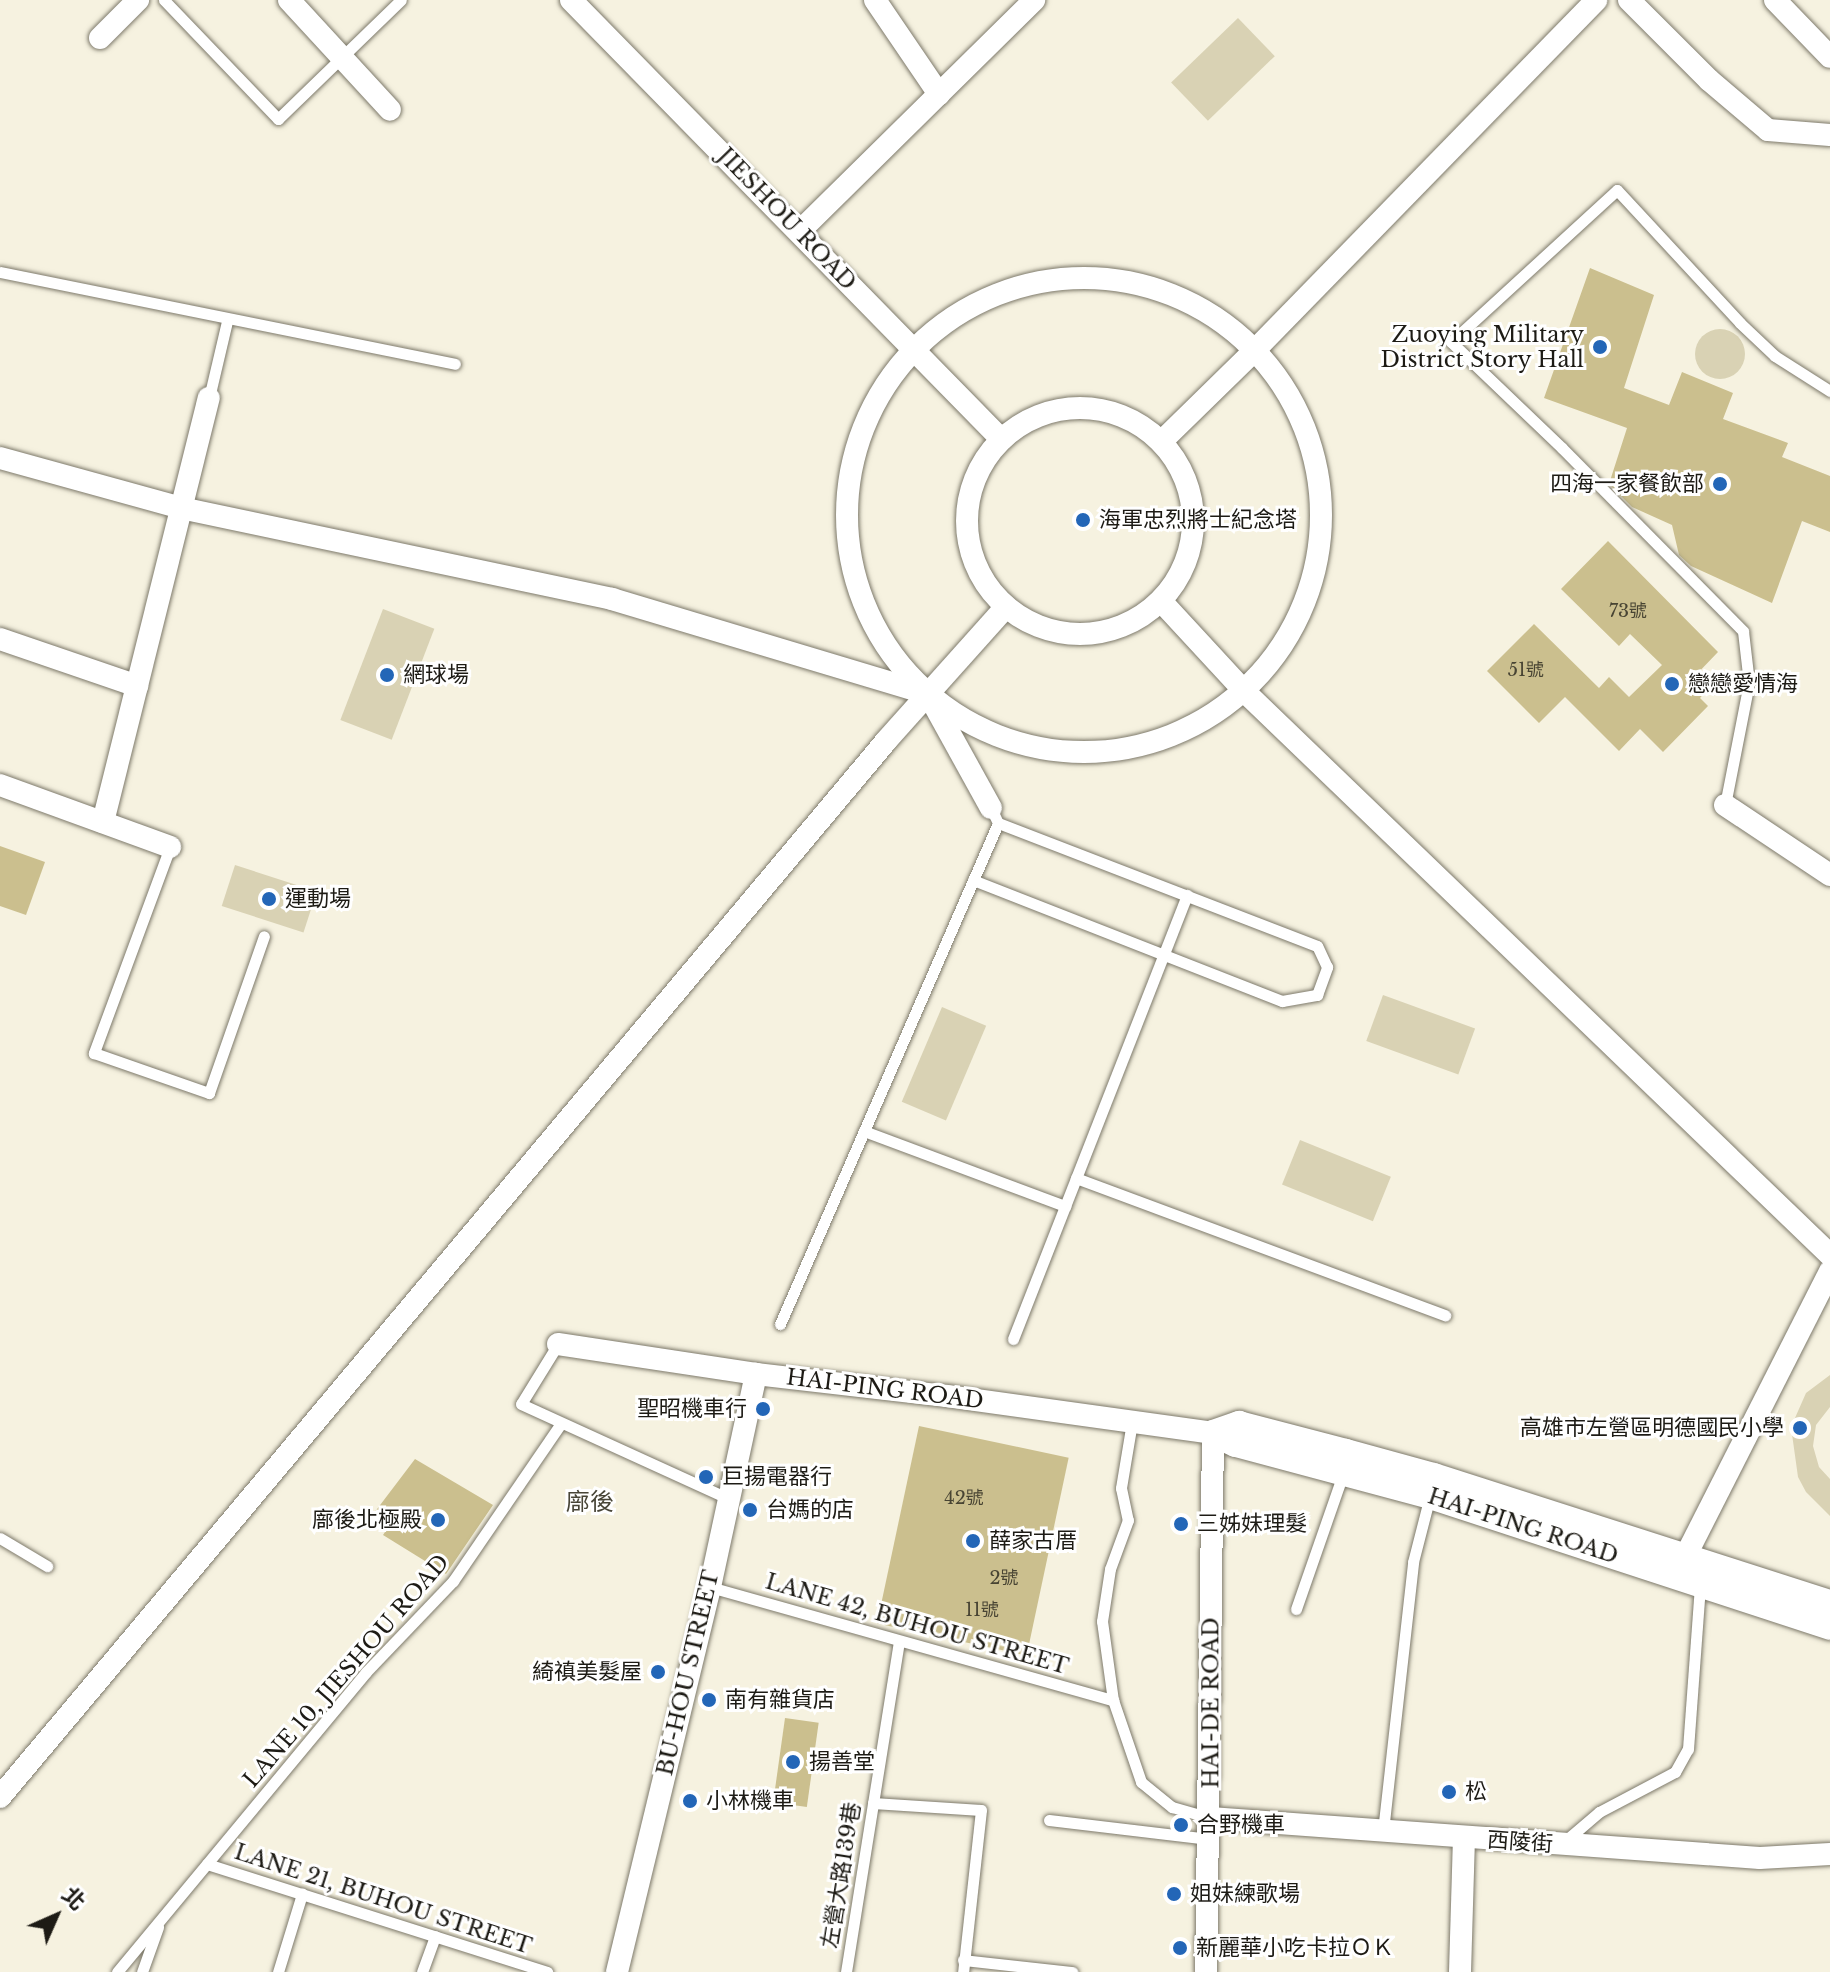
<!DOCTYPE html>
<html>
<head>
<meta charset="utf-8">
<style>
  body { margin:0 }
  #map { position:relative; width:1830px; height:1972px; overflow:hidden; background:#f6f2e0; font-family:"Libre Baskerville","Noto Sans TC",serif }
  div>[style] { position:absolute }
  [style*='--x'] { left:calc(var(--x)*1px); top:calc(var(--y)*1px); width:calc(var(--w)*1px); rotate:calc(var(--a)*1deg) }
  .green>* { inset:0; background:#d9d2b4; transform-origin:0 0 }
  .round { border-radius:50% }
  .building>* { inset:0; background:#cbbf8e; transform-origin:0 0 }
  .roads { filter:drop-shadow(0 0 2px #7d796a) drop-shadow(0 0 2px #7d796a) }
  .service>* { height:11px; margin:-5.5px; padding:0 5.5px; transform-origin:5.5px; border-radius:5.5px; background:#fff }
  .minor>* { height:22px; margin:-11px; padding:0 11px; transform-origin:11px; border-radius:11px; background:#fff }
  .minor>.ring { margin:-11px; padding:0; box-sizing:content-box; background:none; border:22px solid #fff; border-radius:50% }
  .tertiary>* { height:26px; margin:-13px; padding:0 13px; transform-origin:13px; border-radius:13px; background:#fff }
  .dots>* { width:22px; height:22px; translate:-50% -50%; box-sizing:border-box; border:4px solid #fff; border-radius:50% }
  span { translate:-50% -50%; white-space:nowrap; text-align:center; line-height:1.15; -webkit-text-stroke:6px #fff; paint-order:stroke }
  .number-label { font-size:18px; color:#484433 }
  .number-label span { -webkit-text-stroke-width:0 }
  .street-label { font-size:22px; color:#1d1b15 }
  .poi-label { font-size:22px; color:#1d1b15 }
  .right { translate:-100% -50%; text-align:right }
  .left { translate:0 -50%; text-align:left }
  .neighbourhood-label { font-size:24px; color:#484537 }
  .north { position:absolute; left:16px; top:1876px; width:80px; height:80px; -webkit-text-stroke:6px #fff; paint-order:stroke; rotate:45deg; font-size:22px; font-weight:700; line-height:32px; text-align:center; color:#1d1b15 }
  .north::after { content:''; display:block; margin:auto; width:28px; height:36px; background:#1d1b15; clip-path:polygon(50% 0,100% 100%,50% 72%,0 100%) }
</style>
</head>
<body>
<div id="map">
  <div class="green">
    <i style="left:1238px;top:18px;width:53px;height:93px;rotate:46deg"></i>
    <i class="round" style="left:1695px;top:329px;width:50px;height:50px"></i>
    <i style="left:383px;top:609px;width:55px;height:119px;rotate:21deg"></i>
    <i style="left:235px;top:865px;width:86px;height:43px;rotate:18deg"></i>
    <i style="left:1383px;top:995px;width:98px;height:49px;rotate:20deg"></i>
    <i style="left:942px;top:1007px;width:48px;height:103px;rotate:23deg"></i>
    <i style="left:1300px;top:1140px;width:98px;height:48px;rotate:22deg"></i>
    <i style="clip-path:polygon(1830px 1375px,1830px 1407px,1816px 1425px,1813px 1446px,1819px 1467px,1830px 1479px,1830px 1516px,1806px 1492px,1798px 1477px,1791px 1427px,1806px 1393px)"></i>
  </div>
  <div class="building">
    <i style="clip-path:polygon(1590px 268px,1654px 295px,1624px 388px,1669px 405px,1682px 372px,1733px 393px,1723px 419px,1788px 443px,1782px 457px,1830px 476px,1830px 532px,1802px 521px,1772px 603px,1691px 566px,1679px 555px,1672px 525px,1632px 507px,1609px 484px,1627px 428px,1544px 398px)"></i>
    <i style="clip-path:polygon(1608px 541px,1718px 652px,1694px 677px,1707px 690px,1700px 698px,1708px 706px,1663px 752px,1640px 729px,1619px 751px,1565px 697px,1539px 723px,1487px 671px,1534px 624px,1599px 688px,1609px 677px,1629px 697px,1662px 665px,1630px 634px,1619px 646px,1561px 589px)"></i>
    <i style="clip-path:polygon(0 846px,45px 862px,26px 915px,0 906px)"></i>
    <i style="left:919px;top:1426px;width:153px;height:202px;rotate:12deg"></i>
    <i style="clip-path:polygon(415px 1459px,493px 1505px,446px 1574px,383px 1535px,385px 1532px,368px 1521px)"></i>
    <i style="left:785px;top:1718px;width:34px;height:85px;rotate:8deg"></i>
  </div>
  <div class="roads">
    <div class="service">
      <i style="--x:164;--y:0;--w:165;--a:46.2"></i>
      <i style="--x:278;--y:119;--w:171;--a:-44.1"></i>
      <i style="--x:0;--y:272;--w:464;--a:11.4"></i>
      <i style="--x:209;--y:398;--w:79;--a:-76.8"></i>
      <i style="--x:1725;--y:805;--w:124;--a:-78.9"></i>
      <i style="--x:1749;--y:683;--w:52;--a:-96.6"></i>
      <i style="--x:1743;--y:631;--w:257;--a:-134.7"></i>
      <i style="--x:1562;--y:448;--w:153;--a:-136.3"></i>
      <i style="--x:1451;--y:342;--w:225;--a:-42.5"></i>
      <i style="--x:1617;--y:190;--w:181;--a:47.2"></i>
      <i style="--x:1740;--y:323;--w:48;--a:43.3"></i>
      <i style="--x:1775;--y:356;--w:65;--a:32.5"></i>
      <i style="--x:170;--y:847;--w:220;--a:110.3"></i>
      <i style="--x:94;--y:1053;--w:122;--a:19.2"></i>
      <i style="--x:209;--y:1093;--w:166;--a:-70.7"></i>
      <i style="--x:973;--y:880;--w:332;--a:21.4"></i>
      <i style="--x:1282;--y:1001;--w:36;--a:-10"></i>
      <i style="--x:1317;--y:995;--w:30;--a:-70"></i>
      <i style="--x:1327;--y:967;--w:23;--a:-115"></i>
      <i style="--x:1317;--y:946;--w:342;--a:-158.9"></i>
      <i style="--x:998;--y:823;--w:17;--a:-115"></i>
      <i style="--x:864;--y:1131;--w:215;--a:20.5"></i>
      <i style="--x:1076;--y:1178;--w:394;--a:20.4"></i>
      <i style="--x:780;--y:1324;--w:546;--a:-66.48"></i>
      <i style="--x:1013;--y:1339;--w:477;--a:-68.6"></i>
      <i style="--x:558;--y:1344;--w:70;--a:121.7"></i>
      <i style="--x:521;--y:1404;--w:226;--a:24.5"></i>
      <i style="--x:1132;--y:1422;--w:67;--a:99.5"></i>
      <i style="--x:1121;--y:1488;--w:33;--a:78"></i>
      <i style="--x:1128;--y:1520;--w:52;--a:110.2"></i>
      <i style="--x:1110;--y:1569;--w:53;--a:98.7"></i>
      <i style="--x:1102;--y:1621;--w:80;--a:82.1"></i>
      <i style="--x:1113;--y:1700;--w:87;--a:71.1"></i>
      <i style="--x:1141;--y:1782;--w:40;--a:39"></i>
      <i style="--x:1172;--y:1807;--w:40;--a:16"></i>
      <i style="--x:0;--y:1538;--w:55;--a:30.8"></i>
      <i style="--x:710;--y:1587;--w:419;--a:15.7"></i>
      <i style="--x:1296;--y:1609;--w:143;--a:-70.8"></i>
      <i style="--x:873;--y:1803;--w:108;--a:3.7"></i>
      <i style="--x:981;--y:1810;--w:163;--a:96.3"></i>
      <i style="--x:1049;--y:1820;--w:161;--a:6.8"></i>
      <i style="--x:1383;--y:1831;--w:271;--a:-83.6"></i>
      <i style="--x:1413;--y:1562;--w:68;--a:-75.6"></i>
      <i style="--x:1564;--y:1842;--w:46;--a:-40.6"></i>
      <i style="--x:1599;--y:1812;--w:86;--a:-27.8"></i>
      <i style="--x:1675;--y:1772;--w:26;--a:-61"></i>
      <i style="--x:1688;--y:1749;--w:164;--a:-85.8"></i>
      <i style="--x:207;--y:1864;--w:357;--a:17.6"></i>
      <i style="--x:963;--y:1960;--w:110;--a:6.3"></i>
      <i style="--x:117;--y:1972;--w:390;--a:-50.3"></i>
      <i style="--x:366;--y:1672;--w:126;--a:-46.3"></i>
      <i style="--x:453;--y:1581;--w:191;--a:-55.6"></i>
      <i style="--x:142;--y:1972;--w:48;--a:-70.4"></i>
      <i style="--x:278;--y:1972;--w:82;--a:-72.9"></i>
      <i style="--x:422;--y:1972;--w:38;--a:-70"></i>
      <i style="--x:846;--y:1972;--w:334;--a:-80.9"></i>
    </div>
    <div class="minor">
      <i style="--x:289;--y:0;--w:149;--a:47.4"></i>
      <i style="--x:571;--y:0;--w:615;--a:45.59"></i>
      <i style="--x:875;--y:0;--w:114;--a:55.8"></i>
      <i style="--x:1629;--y:0;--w:113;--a:45"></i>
      <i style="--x:1709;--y:80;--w:77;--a:40.3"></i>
      <i style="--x:1768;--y:130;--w:62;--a:4.6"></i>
      <i style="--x:1775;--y:0;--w:79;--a:46"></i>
      <i style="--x:100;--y:38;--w:54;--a:-45"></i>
      <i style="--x:800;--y:231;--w:329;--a:-44.6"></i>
      <i class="ring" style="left:847px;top:278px;width:452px;height:452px"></i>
      <i class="ring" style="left:967px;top:408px;width:204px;height:204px"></i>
      <i style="--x:1161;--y:442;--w:130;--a:-44.4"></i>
      <i style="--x:1254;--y:351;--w:490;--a:-45.7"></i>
      <i style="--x:0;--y:458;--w:188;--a:15.4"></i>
      <i style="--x:181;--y:508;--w:441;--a:11.9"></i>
      <i style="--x:612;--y:599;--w:330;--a:16.7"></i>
      <i style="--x:928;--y:694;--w:130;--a:61.1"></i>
      <i style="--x:1161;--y:601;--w:122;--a:47.3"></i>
      <i style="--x:1244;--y:691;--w:813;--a:43.9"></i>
      <i style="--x:0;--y:639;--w:145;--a:18.9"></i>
      <i style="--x:0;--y:785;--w:181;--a:20"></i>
      <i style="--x:1725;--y:805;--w:126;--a:33.7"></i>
      <i style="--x:103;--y:822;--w:437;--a:-76"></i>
      <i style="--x:558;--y:1344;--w:200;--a:8.6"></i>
      <i style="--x:756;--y:1374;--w:192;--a:6.6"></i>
      <i style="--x:947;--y:1396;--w:269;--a:7.9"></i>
      <i style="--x:1213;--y:1433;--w:539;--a:90.74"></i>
      <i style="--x:1679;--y:1569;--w:334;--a:-63.1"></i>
      <i style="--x:0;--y:1797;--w:1378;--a:-50"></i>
      <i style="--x:886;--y:741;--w:180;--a:-48.2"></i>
      <i style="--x:1210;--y:1818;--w:551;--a:4.16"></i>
      <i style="--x:1760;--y:1858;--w:70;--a:-3.3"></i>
      <i style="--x:617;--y:1972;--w:396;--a:-76.4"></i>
      <i style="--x:710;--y:1587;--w:218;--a:-77.8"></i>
      <i style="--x:1460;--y:1972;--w:135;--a:-88.3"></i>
    </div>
    <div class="tertiary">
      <i style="--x:1213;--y:1433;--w:25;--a:26"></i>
      <i style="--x:1236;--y:1444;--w:201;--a:15"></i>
      <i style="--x:1430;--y:1496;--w:421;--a:18.1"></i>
      <i style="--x:1213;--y:1433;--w:28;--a:-19"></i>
      <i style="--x:1239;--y:1424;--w:111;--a:14.7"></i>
      <i style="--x:1346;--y:1452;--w:91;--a:15.3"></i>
      <i style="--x:1434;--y:1476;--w:416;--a:17.8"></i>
    </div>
  </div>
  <div class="dots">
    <i style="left:1600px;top:347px;background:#2366b7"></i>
    <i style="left:1720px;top:484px;background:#2366b7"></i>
    <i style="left:1083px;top:520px;background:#2366b7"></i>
    <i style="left:387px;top:675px;background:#2366b7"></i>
    <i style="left:1672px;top:684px;background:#2366b7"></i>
    <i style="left:269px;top:899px;background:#2366b7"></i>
    <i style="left:763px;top:1409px;background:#2366b7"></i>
    <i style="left:1800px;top:1428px;background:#2366b7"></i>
    <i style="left:706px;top:1477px;background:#2366b7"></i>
    <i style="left:750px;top:1510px;background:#2366b7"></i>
    <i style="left:438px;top:1520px;background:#2366b7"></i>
    <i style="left:1181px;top:1524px;background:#2366b7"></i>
    <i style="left:973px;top:1541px;background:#2366b7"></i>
    <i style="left:658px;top:1672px;background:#2366b7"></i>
    <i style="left:709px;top:1700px;background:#2366b7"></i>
    <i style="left:793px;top:1762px;background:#2366b7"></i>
    <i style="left:1449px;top:1792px;background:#2366b7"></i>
    <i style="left:690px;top:1801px;background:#2366b7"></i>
    <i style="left:1181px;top:1825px;background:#2366b7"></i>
    <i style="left:1174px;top:1894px;background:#2366b7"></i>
    <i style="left:1180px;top:1948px;background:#2366b7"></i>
  </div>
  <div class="number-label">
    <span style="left:1628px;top:611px">73號</span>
    <span style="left:1526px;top:670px">51號</span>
    <span style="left:964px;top:1498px">42號</span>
    <span style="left:1004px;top:1578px">2號</span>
    <span style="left:982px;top:1610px">11號</span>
  </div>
  <div class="street-label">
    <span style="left:787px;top:219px;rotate:46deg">JIESHOU ROAD</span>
    <span style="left:885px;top:1389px;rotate:7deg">HAI-PING ROAD</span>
    <span style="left:1523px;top:1526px;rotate:18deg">HAI-PING ROAD</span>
    <span style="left:917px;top:1624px;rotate:16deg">LANE 42, BUHOU STREET</span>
    <span style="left:346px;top:1671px;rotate:-49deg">LANE 10, JIESHOU ROAD</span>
    <span style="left:688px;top:1673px;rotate:-77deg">BU-HOU STREET</span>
    <span style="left:1211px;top:1703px;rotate:-90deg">HAI-DE ROAD</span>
    <span style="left:1520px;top:1842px;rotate:4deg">西陵街</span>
    <span style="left:841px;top:1875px;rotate:-81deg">左營大路139巷</span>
    <span style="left:383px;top:1899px;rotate:18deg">LANE 21, BUHOU STREET</span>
  </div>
  <div class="poi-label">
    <span class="right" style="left:1584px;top:347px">Zuoying Military<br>District Story Hall</span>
    <span class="right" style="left:1704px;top:484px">四海一家餐飲部</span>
    <span class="left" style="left:1099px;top:520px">海軍忠烈將士紀念塔</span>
    <span class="left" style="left:403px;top:675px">網球場</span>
    <span class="left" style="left:1688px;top:684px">戀戀愛情海</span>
    <span class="left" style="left:285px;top:899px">運動場</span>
    <span class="right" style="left:747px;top:1409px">聖昭機車行</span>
    <span class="right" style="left:1784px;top:1428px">高雄市左營區明德國民小學</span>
    <span class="left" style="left:722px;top:1477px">巨揚電器行</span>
    <span class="left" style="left:766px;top:1510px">台媽的店</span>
    <span class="right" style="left:422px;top:1520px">廍後北極殿</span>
    <span class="left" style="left:1197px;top:1524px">三姊妹理髮</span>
    <span class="left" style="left:989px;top:1541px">薛家古厝</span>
    <span class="right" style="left:642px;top:1672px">綺禛美髮屋</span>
    <span class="left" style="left:725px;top:1700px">南有雜貨店</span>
    <span class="left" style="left:809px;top:1762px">揚善堂</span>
    <span class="left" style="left:1465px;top:1792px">松</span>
    <span class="left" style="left:706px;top:1801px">小林機車</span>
    <span class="left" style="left:1197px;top:1825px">合野機車</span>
    <span class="left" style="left:1190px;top:1894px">姐妹練歌場</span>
    <span class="left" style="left:1196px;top:1948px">新麗華小吃卡拉ＯＫ</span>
  </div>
  <div class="neighbourhood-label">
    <span style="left:590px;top:1502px">廍後</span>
  </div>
  <div class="north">北</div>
</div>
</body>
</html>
